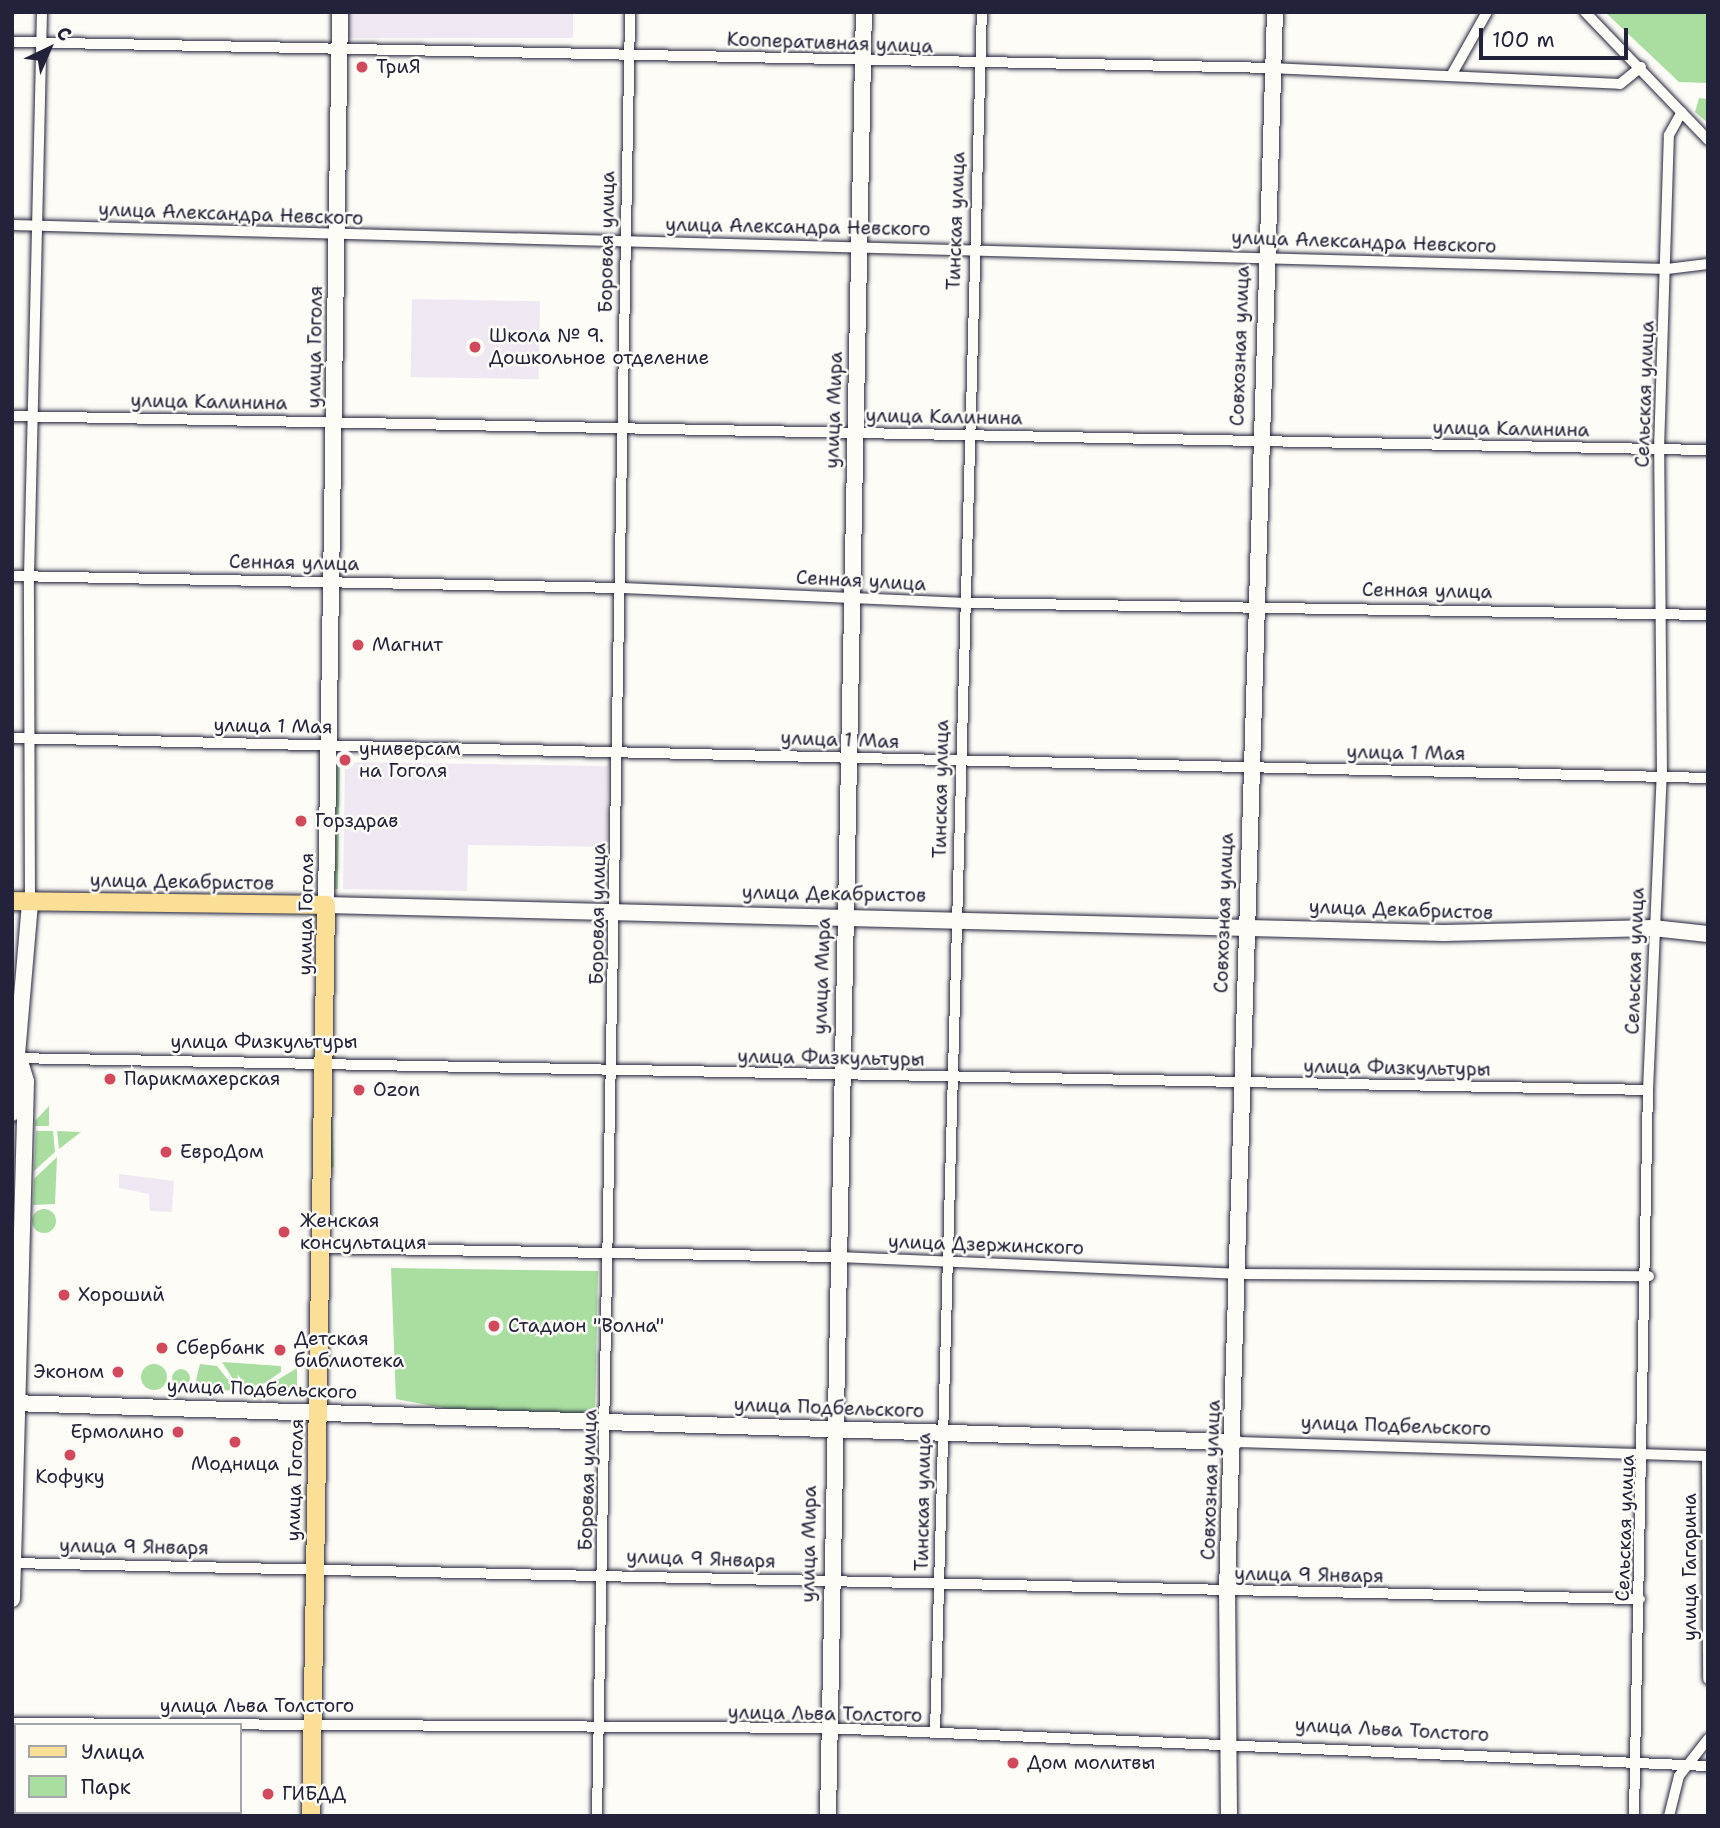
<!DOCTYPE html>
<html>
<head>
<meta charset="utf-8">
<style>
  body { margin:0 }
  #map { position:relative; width:1720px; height:1828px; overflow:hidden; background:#fdfcf7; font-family:"Shantell Sans",sans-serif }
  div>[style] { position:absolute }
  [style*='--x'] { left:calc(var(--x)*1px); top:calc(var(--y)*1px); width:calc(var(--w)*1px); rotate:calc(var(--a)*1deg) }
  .built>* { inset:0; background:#efe8f3; transform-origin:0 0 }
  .green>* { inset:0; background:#a9dea0; transform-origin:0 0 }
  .round { border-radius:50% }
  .roads { filter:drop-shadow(0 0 2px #22223b) drop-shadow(0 0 2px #22223b) }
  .street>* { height:10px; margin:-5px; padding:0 5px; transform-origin:5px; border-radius:5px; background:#fdfcf7 }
  .secondary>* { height:16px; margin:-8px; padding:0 8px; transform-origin:8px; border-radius:8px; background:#fdfcf7 }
  .primary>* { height:18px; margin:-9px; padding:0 9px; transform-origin:9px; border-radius:9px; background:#fbdf96 }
  .dots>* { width:19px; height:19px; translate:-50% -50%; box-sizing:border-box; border:4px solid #fdfcf7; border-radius:50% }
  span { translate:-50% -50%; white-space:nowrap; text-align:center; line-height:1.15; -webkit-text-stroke:5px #fdfcf7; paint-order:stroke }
  .street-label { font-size:19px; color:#22223b }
  .poi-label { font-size:19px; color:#22223b }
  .left { translate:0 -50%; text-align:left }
  .right { translate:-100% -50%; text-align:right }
  .frame { position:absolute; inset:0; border:14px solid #22223b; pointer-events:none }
  .legend { position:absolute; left:14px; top:1723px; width:228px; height:91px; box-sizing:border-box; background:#fdfcf7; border:2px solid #a5a5ac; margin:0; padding:9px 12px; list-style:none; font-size:21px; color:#22223b }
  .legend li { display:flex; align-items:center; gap:14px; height:35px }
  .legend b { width:35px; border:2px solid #a5a5ac }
  .north { position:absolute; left:14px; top:14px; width:70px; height:70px; -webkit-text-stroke:5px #fdfcf7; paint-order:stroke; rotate:44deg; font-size:19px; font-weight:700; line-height:28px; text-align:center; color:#22223b }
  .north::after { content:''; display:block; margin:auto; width:24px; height:32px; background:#22223b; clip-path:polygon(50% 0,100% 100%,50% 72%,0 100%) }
  .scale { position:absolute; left:1479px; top:28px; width:149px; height:32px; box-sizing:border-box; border:4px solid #22223b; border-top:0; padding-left:9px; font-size:21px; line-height:24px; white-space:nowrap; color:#22223b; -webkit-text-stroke:5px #fdfcf7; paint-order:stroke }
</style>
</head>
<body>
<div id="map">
  <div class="built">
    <i style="left:346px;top:12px;width:227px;height:26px"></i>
    <i style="left:412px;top:299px;width:128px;height:78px;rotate:1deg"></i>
    <i style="clip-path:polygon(345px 762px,608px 766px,607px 847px,468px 845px,467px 891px,343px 889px)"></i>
    <i style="clip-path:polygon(119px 1174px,174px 1181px,172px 1212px,150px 1211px,149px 1194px,119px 1188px)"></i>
  </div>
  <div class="green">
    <i style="clip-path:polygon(1605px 12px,1708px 12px,1708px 83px,1679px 82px)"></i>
    <i style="clip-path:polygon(1699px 98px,1708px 99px,1708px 123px,1695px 112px)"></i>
    <i style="left:340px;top:761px;width:128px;height:3px;rotate:91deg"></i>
    <i style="clip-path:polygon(331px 1077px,334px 1167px,330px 1169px)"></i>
    <i style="clip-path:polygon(49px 1106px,49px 1126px,35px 1126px,35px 1121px)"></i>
    <i style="clip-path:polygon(36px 1131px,53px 1131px,55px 1152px,34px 1171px)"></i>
    <i style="clip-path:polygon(57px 1131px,81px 1132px,59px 1149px)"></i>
    <i style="clip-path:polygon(57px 1157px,55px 1204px,33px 1205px,34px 1179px)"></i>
    <i class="round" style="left:32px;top:1209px;width:24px;height:24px"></i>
    <i style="clip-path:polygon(391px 1268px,598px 1271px,595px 1416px,449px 1409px,396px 1399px)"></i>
    <i style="clip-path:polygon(222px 1362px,281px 1366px,281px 1372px,253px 1391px,240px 1390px)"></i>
    <i class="round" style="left:141px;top:1364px;width:26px;height:26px"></i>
    <i style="clip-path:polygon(200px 1364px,217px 1366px,237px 1391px,194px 1388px)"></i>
    <i style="clip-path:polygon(297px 1368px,297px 1392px,259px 1391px)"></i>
    <i class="round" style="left:172px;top:1369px;width:18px;height:18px"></i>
  </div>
  <div class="roads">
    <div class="street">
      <i style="--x:1585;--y:12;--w:178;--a:46.1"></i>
      <i style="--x:12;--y:42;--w:1258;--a:1.18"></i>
      <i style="--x:1270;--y:68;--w:350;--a:2.6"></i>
      <i style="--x:1620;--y:84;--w:27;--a:-39"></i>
      <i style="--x:1452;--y:74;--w:71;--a:-60.6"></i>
      <i style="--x:12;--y:225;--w:1656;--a:1.52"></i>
      <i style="--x:1667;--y:269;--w:41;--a:-7"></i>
      <i style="--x:12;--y:416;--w:1696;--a:1.15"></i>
      <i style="--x:12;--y:576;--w:610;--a:1.13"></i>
      <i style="--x:622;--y:588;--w:340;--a:2.5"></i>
      <i style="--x:962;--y:603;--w:746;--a:0.92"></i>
      <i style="--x:12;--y:738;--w:1696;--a:1.35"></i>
      <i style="--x:30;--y:901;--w:325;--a:-90.2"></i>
      <i style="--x:29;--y:576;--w:564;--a:-88.68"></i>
      <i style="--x:13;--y:1058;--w:1635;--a:1.12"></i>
      <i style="--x:320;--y:1248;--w:518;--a:1"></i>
      <i style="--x:838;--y:1257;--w:399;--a:2.4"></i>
      <i style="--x:1237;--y:1274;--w:412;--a:0.3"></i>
      <i style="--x:1234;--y:1442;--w:474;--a:1.7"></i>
      <i style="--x:1707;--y:1456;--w:223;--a:89.7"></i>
      <i style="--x:12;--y:1563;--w:1628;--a:1.27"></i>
      <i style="--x:12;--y:1723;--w:814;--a:0.35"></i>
      <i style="--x:826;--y:1728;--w:883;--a:2.47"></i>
      <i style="--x:935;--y:1733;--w:1722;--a:-88.44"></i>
      <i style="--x:597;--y:1816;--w:1804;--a:-88.95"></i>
      <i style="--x:1634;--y:1816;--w:726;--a:-88.9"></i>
      <i style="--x:1648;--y:1090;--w:315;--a:-87.5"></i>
      <i style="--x:1662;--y:775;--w:325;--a:-90.5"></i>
      <i style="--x:1659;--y:450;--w:315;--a:-88.2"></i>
      <i style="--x:1669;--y:135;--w:26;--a:-61"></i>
      <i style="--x:1669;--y:1816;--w:41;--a:-76"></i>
      <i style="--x:1679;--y:1776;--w:47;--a:-51.9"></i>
    </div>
    <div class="secondary">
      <i style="--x:340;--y:12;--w:893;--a:90.9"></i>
      <i style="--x:326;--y:905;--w:1118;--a:1.43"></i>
      <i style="--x:1444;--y:933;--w:209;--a:-1.4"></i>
      <i style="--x:1653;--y:928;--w:55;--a:6.2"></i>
      <i style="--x:12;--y:1113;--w:213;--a:-85.1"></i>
      <i style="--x:12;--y:1403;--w:1223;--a:1.83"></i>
      <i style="--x:12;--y:1599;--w:518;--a:-88.45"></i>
      <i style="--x:26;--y:1081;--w:24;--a:-107"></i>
      <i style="--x:828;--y:1816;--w:1804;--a:-88.86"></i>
      <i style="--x:1229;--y:1816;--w:225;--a:-90.5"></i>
      <i style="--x:1227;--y:1591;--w:1580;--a:-88.26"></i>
    </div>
    <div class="primary">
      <i style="--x:12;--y:901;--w:314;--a:0.7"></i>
      <i style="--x:326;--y:905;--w:911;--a:90.94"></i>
    </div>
  </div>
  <div class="dots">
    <i style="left:362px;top:67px;background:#d1495b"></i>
    <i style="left:475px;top:347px;background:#d1495b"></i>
    <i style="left:358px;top:645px;background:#d1495b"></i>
    <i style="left:345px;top:760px;background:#d1495b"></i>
    <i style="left:301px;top:821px;background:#d1495b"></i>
    <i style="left:110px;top:1079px;background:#d1495b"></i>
    <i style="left:359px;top:1090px;background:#d1495b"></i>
    <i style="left:166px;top:1152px;background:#d1495b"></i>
    <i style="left:284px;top:1232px;background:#d1495b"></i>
    <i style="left:64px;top:1295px;background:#d1495b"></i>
    <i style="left:494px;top:1326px;background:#d1495b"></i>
    <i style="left:162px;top:1348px;background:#d1495b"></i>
    <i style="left:280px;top:1350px;background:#d1495b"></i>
    <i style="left:118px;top:1372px;background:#d1495b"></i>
    <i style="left:178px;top:1432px;background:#d1495b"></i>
    <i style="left:235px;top:1442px;background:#d1495b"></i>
    <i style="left:70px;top:1455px;background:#d1495b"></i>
    <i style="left:1013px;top:1763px;background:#d1495b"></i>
    <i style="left:268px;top:1794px;background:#d1495b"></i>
  </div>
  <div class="street-label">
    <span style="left:830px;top:43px;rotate:2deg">Кооперативная улица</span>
    <span style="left:231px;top:214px;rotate:2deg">улица Александра Невского</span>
    <span style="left:956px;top:221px;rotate:-88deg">Тинская улица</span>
    <span style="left:798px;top:227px;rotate:1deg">улица Александра Невского</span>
    <span style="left:607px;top:242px;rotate:-89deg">Боровая улица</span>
    <span style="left:1364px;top:242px;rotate:2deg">улица Александра Невского</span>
    <span style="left:1240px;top:346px;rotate:-88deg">Совхозная улица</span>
    <span style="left:315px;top:347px;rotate:-89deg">улица Гоголя</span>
    <span style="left:1645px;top:394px;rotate:-88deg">Сельская улица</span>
    <span style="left:209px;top:402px;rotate:1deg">улица Калинина</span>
    <span style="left:834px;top:410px;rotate:-88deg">улица Мира</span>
    <span style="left:944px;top:417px;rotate:1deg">улица Калинина</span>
    <span style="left:1511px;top:429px;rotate:1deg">улица Калинина</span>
    <span style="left:294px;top:563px;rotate:1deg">Сенная улица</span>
    <span style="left:861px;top:581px;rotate:3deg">Сенная улица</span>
    <span style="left:1427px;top:591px;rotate:1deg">Сенная улица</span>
    <span style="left:273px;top:726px;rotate:1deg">улица 1 Мая</span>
    <span style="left:840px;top:740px;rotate:2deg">улица 1 Мая</span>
    <span style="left:1406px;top:753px;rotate:1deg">улица 1 Мая</span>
    <span style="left:941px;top:789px;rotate:-89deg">Тинская улица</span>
    <span style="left:182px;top:882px;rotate:1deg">улица Декабристов</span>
    <span style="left:834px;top:894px;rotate:1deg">улица Декабристов</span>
    <span style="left:1401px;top:910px;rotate:2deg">улица Декабристов</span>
    <span style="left:1224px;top:913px;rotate:-88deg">Совхозная улица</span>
    <span style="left:306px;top:914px;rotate:-89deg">улица Гоголя</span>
    <span style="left:598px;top:914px;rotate:-89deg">Боровая улица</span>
    <span style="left:1635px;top:961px;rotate:-88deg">Сельская улица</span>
    <span style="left:822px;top:976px;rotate:-88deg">улица Мира</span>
    <span style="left:264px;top:1042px">улица Физкультуры</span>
    <span style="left:831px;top:1058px;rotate:1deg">улица Физкультуры</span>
    <span style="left:1397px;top:1068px;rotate:1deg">улица Физкультуры</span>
    <span style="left:986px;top:1245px;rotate:2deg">улица Дзержинского</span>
    <span style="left:262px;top:1389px;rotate:2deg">улица Подбельского</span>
    <span style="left:829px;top:1408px;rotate:2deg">улица Подбельского</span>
    <span style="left:1396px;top:1426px;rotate:2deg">улица Подбельского</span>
    <span style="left:295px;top:1480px;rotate:-88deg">улица Гоголя</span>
    <span style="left:588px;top:1480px;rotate:-88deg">Боровая улица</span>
    <span style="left:1211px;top:1480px;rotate:-88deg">Совхозная улица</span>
    <span style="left:923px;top:1502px;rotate:-89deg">Тинская улица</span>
    <span style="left:1625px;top:1528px;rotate:-88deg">Сельская улица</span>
    <span style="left:809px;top:1544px;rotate:-89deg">улица Мира</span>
    <span style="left:134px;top:1547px;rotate:1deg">улица 9 Января</span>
    <span style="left:701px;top:1559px;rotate:2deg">улица 9 Января</span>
    <span style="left:1690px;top:1567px;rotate:-90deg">улица Гагарина</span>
    <span style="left:1309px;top:1575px;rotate:1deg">улица 9 Января</span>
    <span style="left:257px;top:1706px">улица Льва Толстого</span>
    <span style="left:825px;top:1714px;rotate:1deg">улица Льва Толстого</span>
    <span style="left:1392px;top:1730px;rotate:3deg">улица Льва Толстого</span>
  </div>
  <div class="poi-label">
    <span class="left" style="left:376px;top:67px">ТриЯ</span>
    <span class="left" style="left:489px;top:347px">Школа № 9.<br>Дошкольное отделение</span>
    <span class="left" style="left:372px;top:645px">Магнит</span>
    <span class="left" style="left:359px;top:760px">универсам<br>на Гоголя</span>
    <span class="left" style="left:315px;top:821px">Горздрав</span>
    <span class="left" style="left:124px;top:1079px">Парикмахерская</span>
    <span class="left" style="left:373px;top:1090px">Ozon</span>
    <span class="left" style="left:180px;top:1152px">ЕвроДом</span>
    <span class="left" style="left:300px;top:1232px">Женская<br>консультация</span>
    <span class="left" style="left:78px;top:1295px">Хороший</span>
    <span class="left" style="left:508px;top:1326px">Стадион "Волна"</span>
    <span class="left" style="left:294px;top:1350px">Детская<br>библиотека</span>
    <span class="left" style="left:176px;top:1348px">Сбербанк</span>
    <span class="right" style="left:104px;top:1372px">Эконом</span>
    <span class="right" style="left:164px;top:1432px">Ермолино</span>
    <span style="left:235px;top:1464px">Модница</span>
    <span style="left:70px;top:1477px">Кофуку</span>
    <span class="left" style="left:1027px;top:1763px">Дом молитвы</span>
    <span class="left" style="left:282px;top:1794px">ГИБДД</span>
  </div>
  <div class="frame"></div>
  <ul class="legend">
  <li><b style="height:9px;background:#fbdf96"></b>Улица</li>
  <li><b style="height:19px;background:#a9dea0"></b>Парк</li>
  </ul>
  <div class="north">С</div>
  <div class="scale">100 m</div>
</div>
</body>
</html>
